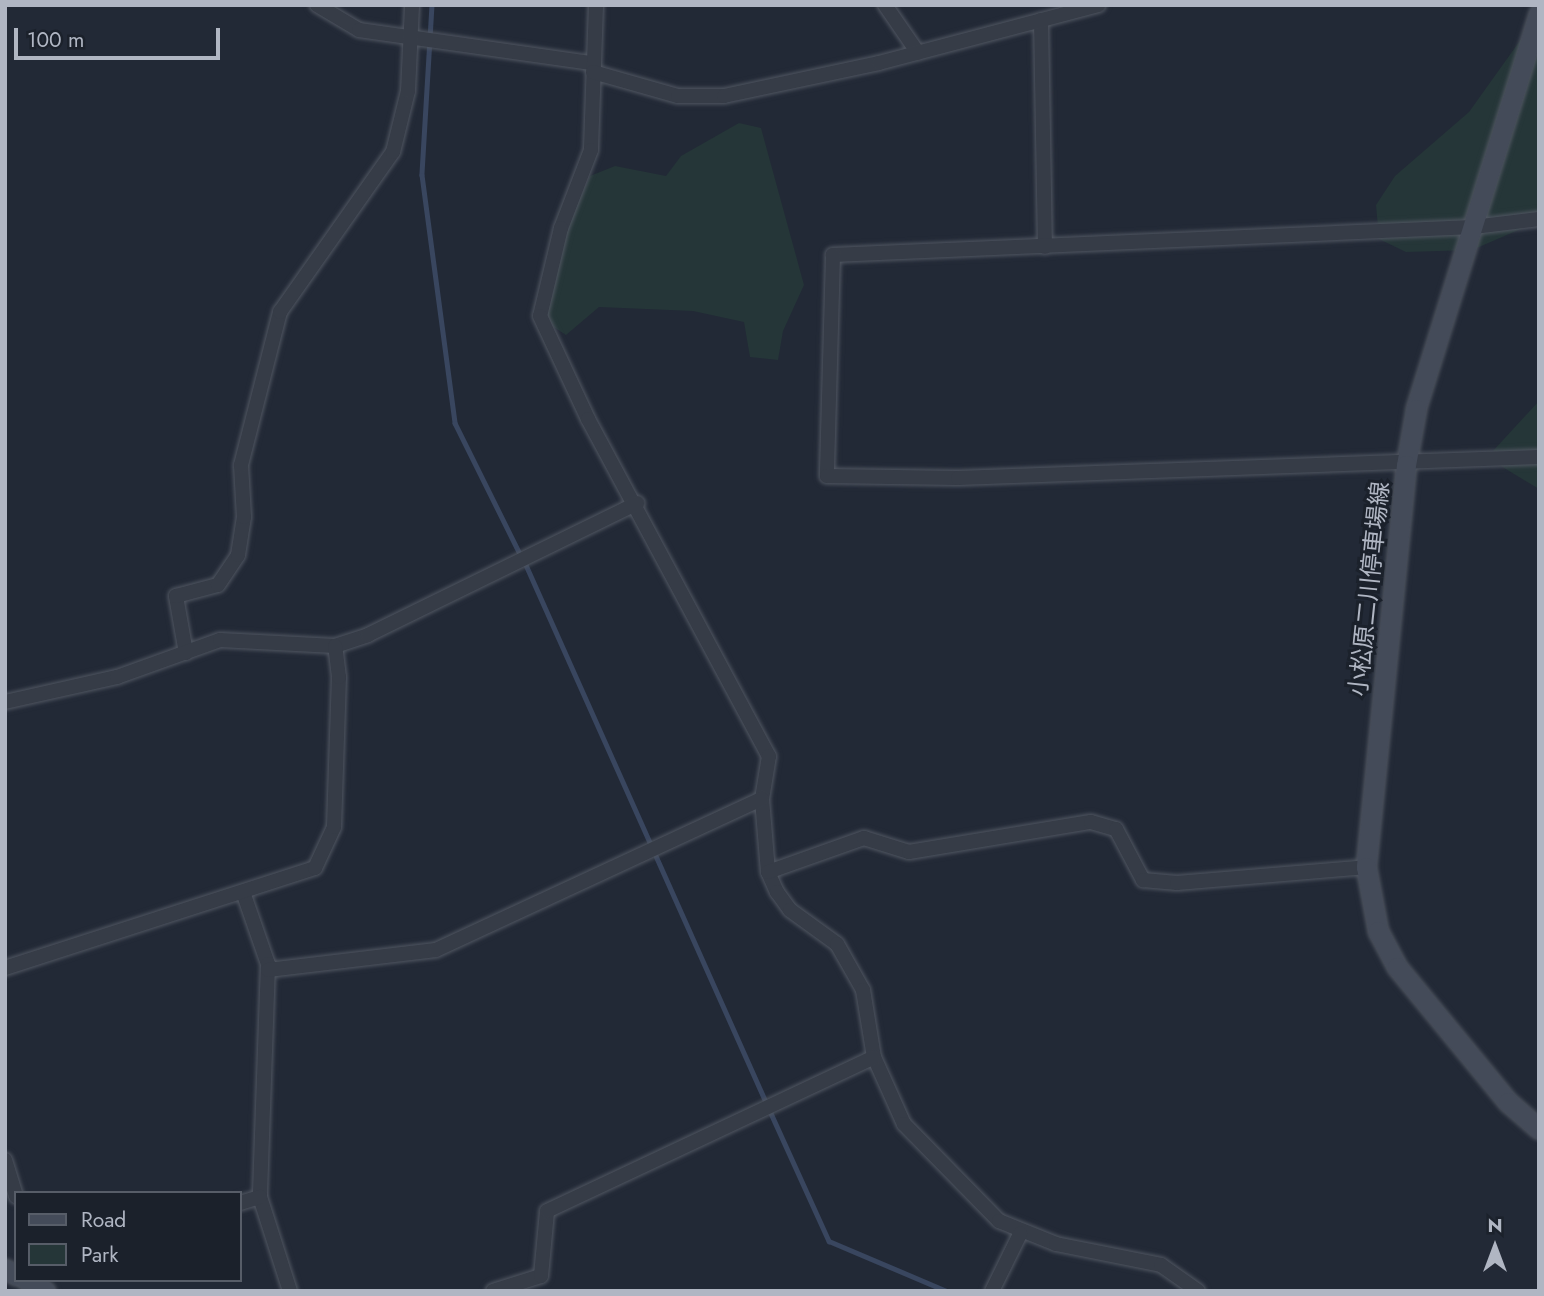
<!DOCTYPE html>
<html>
<head>
<meta charset="utf-8">
<style>
  body { margin:0 }
  #map { position:relative; width:1544px; height:1296px; overflow:hidden; background:#222936; font-family:Jost,"Noto Sans JP",sans-serif }
  div>[style] { position:absolute }
  [style*='--x'] { left:calc(var(--x)*1px); top:calc(var(--y)*1px); width:calc(var(--w)*1px); rotate:calc(var(--a)*1deg) }
  .green>* { inset:0; background:#253638 }
  .stream>* { height:4.5px; margin:-2.25px; padding:0 2.25px; transform-origin:2.25px; border-radius:2.25px; background:#39465f }
  .roads { filter:drop-shadow(0 0 2px #505661) drop-shadow(0 0 2px #505661) }
  .street>* { height:14px; margin:-7px; padding:0 7px; transform-origin:7px; border-radius:7px; background:#363c47 }
  .secondary>* { height:19px; margin:-9.5px; padding:0 9.5px; transform-origin:9.5px; border-radius:9.5px; background:#444b59 }
  span { translate:-50% -50%; white-space:nowrap; text-align:center; line-height:1.15; -webkit-text-stroke:6px #1b212b; paint-order:stroke }
  .street-label { font-size:24px; color:#b0b6c3 }
  .frame { position:absolute; inset:0; border:7px solid #b0b6c3; pointer-events:none }
  .legend { position:absolute; left:14px; top:1191px; width:228px; height:91px; box-sizing:border-box; background:#1b212b; border:2px solid #575d68; margin:0; padding:9px 12px; list-style:none; font-size:21px; color:#b0b6c3 }
  .legend li { display:flex; align-items:center; gap:14px; height:35px }
  .legend b { width:35px; border:2px solid #575d68 }
  .north { position:absolute; left:1460px; top:1212px; width:70px; height:70px; -webkit-text-stroke:5px #1b212b; paint-order:stroke; rotate:0deg; font-size:19px; font-weight:700; line-height:28px; text-align:center; color:#b0b6c3 }
  .north::after { content:''; display:block; margin:auto; width:24px; height:32px; background:#b0b6c3; clip-path:polygon(50% 0,100% 100%,50% 72%,0 100%) }
  .scale { position:absolute; left:14px; top:28px; width:206px; height:32px; box-sizing:border-box; border:4px solid #b0b6c3; border-top:0; padding-left:9px; font-size:21px; line-height:24px; white-space:nowrap; color:#b0b6c3; -webkit-text-stroke:5px #1b212b; paint-order:stroke }
</style>
</head>
<body>
<div id="map">
  <div class="green">
    <i style="clip-path:polygon(1539px 14px,1539px 221px,1472px 250px,1406px 252px,1379px 239px,1376px 205px,1395px 176px,1469px 112px)"></i>
    <i style="clip-path:polygon(739px 123px,761px 128px,804px 285px,783px 331px,778px 360px,750px 357px,744px 322px,693px 311px,599px 307px,566px 335px,552px 326px,546px 310px,567px 227px,590px 176px,615px 166px,666px 176px,681px 156px)"></i>
    <i style="clip-path:polygon(1539px 401px,1539px 489px,1496px 463px,1492px 452px)"></i>
  </div>
  <div class="stream">
    <i style="--x:432;--y:5;--w:170;--a:93.4"></i>
    <i style="--x:422;--y:175;--w:250;--a:82.4"></i>
    <i style="--x:455;--y:423;--w:146;--a:63.6"></i>
    <i style="--x:526;--y:565;--w:588;--a:65.92"></i>
    <i style="--x:770;--y:1111;--w:143;--a:65.6"></i>
    <i style="--x:829;--y:1241;--w:128;--a:23"></i>
  </div>
  <div class="roads">
    <div class="street">
      <i style="--x:317;--y:5;--w:49;--a:30.8"></i>
      <i style="--x:359;--y:30;--w:233;--a:8.1"></i>
      <i style="--x:596;--y:5;--w:145;--a:92"></i>
      <i style="--x:591;--y:150;--w:84;--a:111"></i>
      <i style="--x:561;--y:228;--w:90;--a:103.4"></i>
      <i style="--x:540;--y:316;--w:114;--a:65"></i>
      <i style="--x:588;--y:419;--w:383;--a:61.8"></i>
      <i style="--x:769;--y:756;--w:44;--a:99.2"></i>
      <i style="--x:762;--y:799;--w:73;--a:85.3"></i>
      <i style="--x:768;--y:872;--w:22;--a:66"></i>
      <i style="--x:777;--y:892;--w:22;--a:54"></i>
      <i style="--x:790;--y:910;--w:58;--a:35.9"></i>
      <i style="--x:837;--y:944;--w:53;--a:60.5"></i>
      <i style="--x:863;--y:990;--w:68;--a:80.7"></i>
      <i style="--x:874;--y:1057;--w:73;--a:65.9"></i>
      <i style="--x:904;--y:1124;--w:136;--a:45.6"></i>
      <i style="--x:999;--y:1221;--w:61;--a:22"></i>
      <i style="--x:1056;--y:1244;--w:107;--a:11.3"></i>
      <i style="--x:1161;--y:1265;--w:45;--a:35.1"></i>
      <i style="--x:885;--y:5;--w:58;--a:55.5"></i>
      <i style="--x:1041;--y:20;--w:227;--a:89"></i>
      <i style="--x:593;--y:72;--w:88;--a:15.8"></i>
      <i style="--x:678;--y:96;--w:46;--a:0"></i>
      <i style="--x:724;--y:96;--w:158;--a:-12"></i>
      <i style="--x:879;--y:63;--w:227;--a:-14.8"></i>
      <i style="--x:1539;--y:219;--w:66;--a:173.1"></i>
      <i style="--x:1473;--y:227;--w:641;--a:177.49"></i>
      <i style="--x:833;--y:255;--w:221;--a:91.6"></i>
      <i style="--x:827;--y:476;--w:131;--a:0.9"></i>
      <i style="--x:958;--y:478;--w:581;--a:-2.07"></i>
      <i style="--x:186;--y:653;--w:58;--a:-100"></i>
      <i style="--x:176;--y:596;--w:43;--a:-14.7"></i>
      <i style="--x:218;--y:585;--w:36;--a:-56"></i>
      <i style="--x:238;--y:555;--w:38;--a:-81"></i>
      <i style="--x:244;--y:517;--w:52;--a:-93.3"></i>
      <i style="--x:241;--y:465;--w:158;--a:-75.7"></i>
      <i style="--x:280;--y:312;--w:196;--a:-54.8"></i>
      <i style="--x:393;--y:152;--w:63;--a:-76.2"></i>
      <i style="--x:408;--y:91;--w:86;--a:-87.3"></i>
      <i style="--x:5;--y:702;--w:115;--a:-12.6"></i>
      <i style="--x:117;--y:677;--w:109;--a:-19.8"></i>
      <i style="--x:220;--y:640;--w:115;--a:3"></i>
      <i style="--x:335;--y:646;--w:35;--a:-18"></i>
      <i style="--x:368;--y:635;--w:300;--a:-26.1"></i>
      <i style="--x:768;--y:872;--w:102;--a:-19.5"></i>
      <i style="--x:864;--y:838;--w:47;--a:17.3"></i>
      <i style="--x:909;--y:852;--w:184;--a:-9.4"></i>
      <i style="--x:1091;--y:822;--w:26;--a:16"></i>
      <i style="--x:1116;--y:829;--w:58;--a:62.1"></i>
      <i style="--x:1143;--y:880;--w:34;--a:5"></i>
      <i style="--x:1177;--y:883;--w:190;--a:-4.8"></i>
      <i style="--x:243;--y:892;--w:76;--a:70.9"></i>
      <i style="--x:268;--y:964;--w:233;--a:92"></i>
      <i style="--x:260;--y:1197;--w:99;--a:72.3"></i>
      <i style="--x:5;--y:968;--w:326;--a:-17.9"></i>
      <i style="--x:315;--y:868;--w:45;--a:-65.1"></i>
      <i style="--x:334;--y:827;--w:150;--a:-88.1"></i>
      <i style="--x:339;--y:677;--w:31;--a:-97"></i>
      <i style="--x:268;--y:970;--w:169;--a:-6.8"></i>
      <i style="--x:436;--y:950;--w:359;--a:-24.9"></i>
      <i style="--x:5;--y:1160;--w:38;--a:73"></i>
      <i style="--x:240;--y:1203;--w:21;--a:-17"></i>
      <i style="--x:493;--y:1291;--w:50;--a:-17.4"></i>
      <i style="--x:541;--y:1276;--w:65;--a:-84.7"></i>
      <i style="--x:547;--y:1211;--w:361;--a:-25.2"></i>
      <i style="--x:992;--y:1291;--w:64;--a:-63.8"></i>
    </div>
    <div class="secondary">
      <i style="--x:1539;--y:13;--w:415;--a:107.3"></i>
      <i style="--x:1416;--y:409;--w:57;--a:100.1"></i>
      <i style="--x:1406;--y:465;--w:404;--a:95.7"></i>
      <i style="--x:1366;--y:867;--w:65;--a:79.4"></i>
      <i style="--x:1378;--y:931;--w:41;--a:62.2"></i>
      <i style="--x:1397;--y:967;--w:175;--a:50.6"></i>
      <i style="--x:1508;--y:1102;--w:41;--a:41.1"></i>
      <i style="--x:5;--y:1269;--w:13;--a:29"></i>
      <i style="--x:26;--y:1280;--w:22;--a:30"></i>
    </div>
  </div>
  <div class="street-label">
    <span style="left:1369px;top:589px;rotate:-84deg">小松原二川停車場線</span>
  </div>
  <div class="frame"></div>
  <ul class="legend">
  <li><b style="height:9px;background:#444b59"></b>Road</li>
  <li><b style="height:19px;background:#253638"></b>Park</li>
  </ul>
  <div class="north">N</div>
  <div class="scale">100 m</div>
</div>
</body>
</html>
